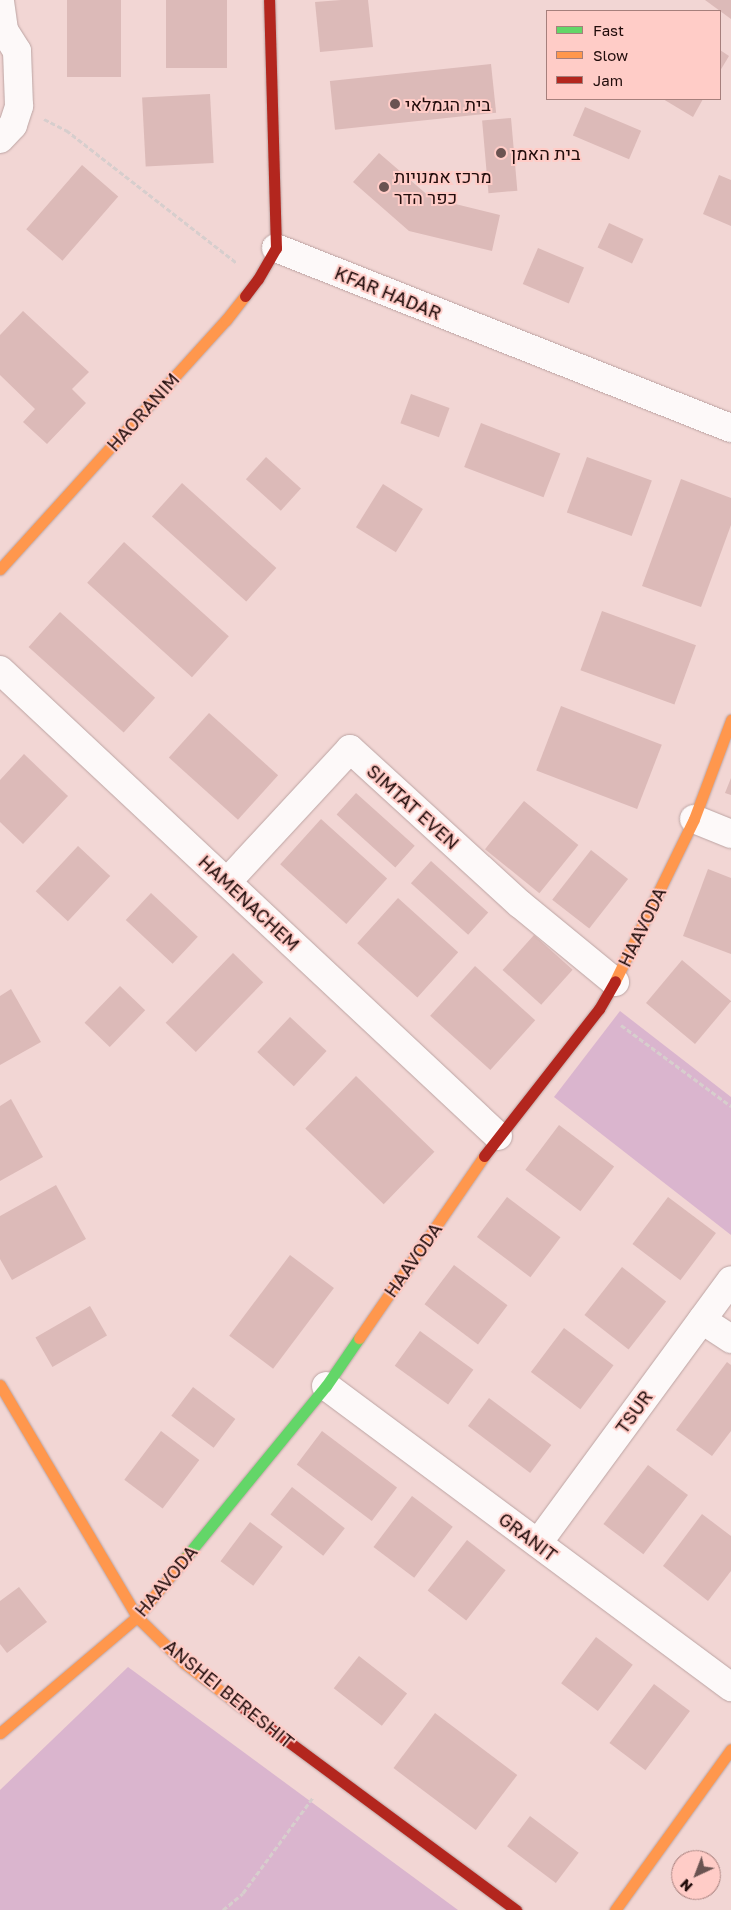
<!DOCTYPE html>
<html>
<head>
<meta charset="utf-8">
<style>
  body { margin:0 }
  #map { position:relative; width:731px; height:1910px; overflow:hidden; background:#f2d6d4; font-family:"Golos Text",Heebo,sans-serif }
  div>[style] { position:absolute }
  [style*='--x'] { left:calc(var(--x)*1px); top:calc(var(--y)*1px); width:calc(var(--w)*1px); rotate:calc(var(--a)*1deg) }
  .green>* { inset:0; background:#dab5ce }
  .building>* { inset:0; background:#dcbab8; transform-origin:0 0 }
  .path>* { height:3px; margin-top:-1.5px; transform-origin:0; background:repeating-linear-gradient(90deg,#d7cecd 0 5px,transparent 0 7.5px) }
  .roads { filter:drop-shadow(0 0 1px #bca4a3) drop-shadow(0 0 1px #bca4a3) }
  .street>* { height:28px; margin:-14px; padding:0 14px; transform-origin:14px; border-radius:14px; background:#fdf9f9 }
  .fast>* { height:11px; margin:-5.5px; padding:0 5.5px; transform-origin:5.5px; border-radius:5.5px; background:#63d668 }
  .slow>* { height:11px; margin:-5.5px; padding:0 5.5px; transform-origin:5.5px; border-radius:5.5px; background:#ff974d }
  .jam>* { height:11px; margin:-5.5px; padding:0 5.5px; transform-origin:5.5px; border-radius:5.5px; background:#b3261e }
  .dots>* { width:14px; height:14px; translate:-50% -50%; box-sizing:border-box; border:2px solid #ffccc7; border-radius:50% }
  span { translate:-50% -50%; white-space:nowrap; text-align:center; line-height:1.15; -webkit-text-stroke:4px #ffccc7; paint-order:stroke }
  .poi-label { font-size:18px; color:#210c0b }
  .left { translate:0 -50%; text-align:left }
  .street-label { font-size:18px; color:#210c0b }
  .legend { position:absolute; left:546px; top:10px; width:175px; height:90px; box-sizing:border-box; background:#ffccc7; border:1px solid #a67f7c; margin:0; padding:6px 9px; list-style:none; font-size:15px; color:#210c0b }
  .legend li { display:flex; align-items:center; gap:10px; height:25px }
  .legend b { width:25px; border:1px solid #a67f7c }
  .north { position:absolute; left:671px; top:1850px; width:50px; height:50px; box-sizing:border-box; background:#ffccc7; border:1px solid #a67f7c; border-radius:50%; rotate:223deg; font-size:14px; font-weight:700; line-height:20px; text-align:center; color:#210c0b }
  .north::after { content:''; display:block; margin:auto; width:18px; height:22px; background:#6a5351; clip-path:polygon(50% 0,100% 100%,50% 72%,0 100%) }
</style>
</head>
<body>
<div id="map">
  <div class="green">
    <i style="clip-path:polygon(620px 1011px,731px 1097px,731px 1235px,554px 1097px)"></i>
    <i style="clip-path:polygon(128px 1667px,458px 1910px,0 1910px,0 1790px)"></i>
  </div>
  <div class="building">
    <i style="left:67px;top:0;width:54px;height:77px"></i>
    <i style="left:166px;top:0;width:61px;height:68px"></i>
    <i style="clip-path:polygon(341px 0,368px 0,373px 47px,320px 52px,315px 2px)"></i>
    <i style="clip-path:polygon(705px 0,731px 0,731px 19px)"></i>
    <i style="clip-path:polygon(720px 50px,729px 56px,720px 71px)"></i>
    <i style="left:491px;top:64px;width:49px;height:162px;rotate:84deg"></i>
    <i style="left:210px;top:94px;width:69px;height:68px;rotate:87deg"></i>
    <i style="clip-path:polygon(663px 99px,703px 99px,693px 117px)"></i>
    <i style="left:585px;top:107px;width:61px;height:31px;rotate:23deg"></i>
    <i style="left:511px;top:118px;width:73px;height:29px;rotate:85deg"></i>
    <i style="clip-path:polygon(379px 153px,431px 198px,500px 215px,492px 251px,409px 231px,353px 182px)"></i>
    <i style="left:82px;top:165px;width:48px;height:85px;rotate:41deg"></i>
    <i style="clip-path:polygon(719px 175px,731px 180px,731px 226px,703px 214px)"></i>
    <i style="left:609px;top:223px;width:38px;height:27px;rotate:25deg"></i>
    <i style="left:538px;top:248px;width:50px;height:39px;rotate:23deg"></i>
    <i style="clip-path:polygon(23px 311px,89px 372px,72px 389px,86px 403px,47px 444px,23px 422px,35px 409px,0 375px,0 335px)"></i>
    <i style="left:411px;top:394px;width:41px;height:31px;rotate:20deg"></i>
    <i style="left:481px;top:423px;width:85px;height:47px;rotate:21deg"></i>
    <i style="left:266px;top:457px;width:47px;height:30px;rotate:42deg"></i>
    <i style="left:587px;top:457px;width:69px;height:59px;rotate:20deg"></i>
    <i style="clip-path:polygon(681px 479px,731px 498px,731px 525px,701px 607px,642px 586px)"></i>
    <i style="left:182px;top:483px;width:127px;height:45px;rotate:42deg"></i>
    <i style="left:383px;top:484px;width:47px;height:51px;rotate:32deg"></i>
    <i style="left:124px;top:542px;width:141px;height:55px;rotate:42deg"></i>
    <i style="left:602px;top:611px;width:100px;height:63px;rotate:20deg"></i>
    <i style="left:60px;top:612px;width:128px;height:47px;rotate:42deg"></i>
    <i style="left:561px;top:706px;width:108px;height:69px;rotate:21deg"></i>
    <i style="left:209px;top:713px;width:93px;height:60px;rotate:42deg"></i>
    <i style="clip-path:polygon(24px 754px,68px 796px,23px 844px,0 822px,0 780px)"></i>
    <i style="clip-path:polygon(731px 778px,731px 795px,725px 793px)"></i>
    <i style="left:356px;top:793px;width:79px;height:29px;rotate:42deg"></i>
    <i style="left:524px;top:801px;width:70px;height:62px;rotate:39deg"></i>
    <i style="left:321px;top:819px;width:89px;height:61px;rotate:42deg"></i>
    <i style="left:78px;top:846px;width:44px;height:62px;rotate:43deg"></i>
    <i style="left:591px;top:850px;width:47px;height:63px;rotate:38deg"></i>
    <i style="left:431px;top:861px;width:77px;height:30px;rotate:42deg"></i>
    <i style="clip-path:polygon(708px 869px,731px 878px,731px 954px,683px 936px)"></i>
    <i style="left:151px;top:893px;width:64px;height:37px;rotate:43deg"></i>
    <i style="left:398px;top:898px;width:81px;height:61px;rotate:42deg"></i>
    <i style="left:534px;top:935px;width:52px;height:47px;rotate:42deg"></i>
    <i style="left:233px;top:953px;width:42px;height:97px;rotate:44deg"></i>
    <i style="left:682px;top:960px;width:64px;height:56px;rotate:40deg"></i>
    <i style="left:475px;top:966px;width:81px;height:67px;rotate:42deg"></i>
    <i style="left:120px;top:986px;width:35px;height:51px;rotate:44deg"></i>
    <i style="clip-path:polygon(11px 989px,41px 1042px,0 1065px,0 996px)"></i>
    <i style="left:290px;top:1017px;width:50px;height:48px;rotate:43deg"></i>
    <i style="left:356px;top:1076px;width:109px;height:73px;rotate:44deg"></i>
    <i style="clip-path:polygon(11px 1099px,43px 1157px,0 1181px,0 1106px)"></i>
    <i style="left:559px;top:1125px;width:69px;height:56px;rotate:37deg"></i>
    <i style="clip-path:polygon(56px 1185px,86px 1239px,12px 1280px,0 1259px,0 1216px)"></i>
    <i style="left:507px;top:1197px;width:67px;height:50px;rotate:37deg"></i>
    <i style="left:668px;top:1197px;width:60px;height:59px;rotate:37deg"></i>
    <i style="left:290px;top:1255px;width:55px;height:101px;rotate:37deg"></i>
    <i style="left:454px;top:1265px;width:67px;height:49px;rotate:37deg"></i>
    <i style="left:622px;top:1267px;width:56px;height:61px;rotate:38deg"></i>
    <i style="left:90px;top:1306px;width:34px;height:63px;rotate:60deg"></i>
    <i style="left:564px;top:1328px;width:62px;height:55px;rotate:37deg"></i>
    <i style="left:420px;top:1331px;width:66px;height:43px;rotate:36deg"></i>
    <i style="clip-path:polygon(727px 1362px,731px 1365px,731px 1431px,712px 1456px,676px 1430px)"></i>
    <i style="left:193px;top:1387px;width:53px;height:36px;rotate:37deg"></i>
    <i style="left:489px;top:1398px;width:78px;height:35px;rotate:37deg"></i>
    <i style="left:161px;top:1431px;width:48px;height:61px;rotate:37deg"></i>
    <i style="left:322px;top:1431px;width:94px;height:42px;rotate:37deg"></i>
    <i style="left:648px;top:1465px;width:50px;height:74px;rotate:37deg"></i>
    <i style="left:292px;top:1487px;width:67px;height:35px;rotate:38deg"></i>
    <i style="left:412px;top:1496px;width:51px;height:64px;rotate:37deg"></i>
    <i style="clip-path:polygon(702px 1514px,731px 1536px,731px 1571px,708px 1601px,663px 1566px)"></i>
    <i style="left:250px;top:1522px;width:41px;height:49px;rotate:37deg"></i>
    <i style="left:467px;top:1540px;width:49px;height:64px;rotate:38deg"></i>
    <i style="clip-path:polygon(19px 1587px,47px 1622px,7px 1653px,0 1644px,0 1601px)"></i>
    <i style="left:596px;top:1637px;width:46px;height:58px;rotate:37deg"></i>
    <i style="left:359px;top:1656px;width:61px;height:41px;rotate:38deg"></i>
    <i style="left:654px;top:1684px;width:45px;height:74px;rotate:37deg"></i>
    <i style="left:435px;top:1713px;width:103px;height:69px;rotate:37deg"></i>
    <i style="left:530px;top:1816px;width:61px;height:38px;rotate:37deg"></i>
  </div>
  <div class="path">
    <i style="--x:44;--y:119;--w:25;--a:27"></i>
    <i style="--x:66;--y:130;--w:217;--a:37.9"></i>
    <i style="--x:621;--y:1025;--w:137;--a:36.4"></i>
    <i style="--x:223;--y:1910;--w:26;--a:-40"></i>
    <i style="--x:243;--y:1893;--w:120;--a:-53.8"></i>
  </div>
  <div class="roads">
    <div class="street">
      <i style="--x:0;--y:139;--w:19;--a:-47"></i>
      <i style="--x:13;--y:125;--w:20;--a:-72"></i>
      <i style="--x:19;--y:106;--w:55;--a:-92.1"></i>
      <i style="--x:17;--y:51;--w:25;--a:-122"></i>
      <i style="--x:4;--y:30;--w:30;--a:-98"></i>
      <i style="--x:276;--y:248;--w:489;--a:21.6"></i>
      <i style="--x:0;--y:670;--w:682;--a:43.1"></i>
      <i style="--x:694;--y:819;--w:40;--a:22"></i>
      <i style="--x:227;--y:882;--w:181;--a:-47.2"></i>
      <i style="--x:350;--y:749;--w:230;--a:42.4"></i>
      <i style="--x:520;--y:904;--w:123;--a:39.4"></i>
      <i style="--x:702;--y:1320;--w:35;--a:33"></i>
      <i style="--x:326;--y:1386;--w:505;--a:36.62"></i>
      <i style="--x:538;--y:1543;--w:326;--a:-53.7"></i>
    </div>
    <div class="fast">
      <i style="--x:185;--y:1558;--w:222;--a:-50.7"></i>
      <i style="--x:326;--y:1386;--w:58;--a:-55.5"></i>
    </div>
    <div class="slow">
      <i style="--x:0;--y:569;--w:336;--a:-47.8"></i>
      <i style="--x:226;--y:320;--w:31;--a:-52"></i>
      <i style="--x:615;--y:981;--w:180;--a:-64"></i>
      <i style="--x:694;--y:819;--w:106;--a:-69.5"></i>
      <i style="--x:359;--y:1338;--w:221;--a:-55.5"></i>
      <i style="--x:0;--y:1385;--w:269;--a:59.4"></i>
      <i style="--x:137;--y:1617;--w:66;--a:44.4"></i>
      <i style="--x:184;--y:1663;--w:69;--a:37.4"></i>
      <i style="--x:0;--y:1733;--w:180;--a:-40.3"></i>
      <i style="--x:137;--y:1617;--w:76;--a:-50.9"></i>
      <i style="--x:615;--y:1910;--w:198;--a:-54.2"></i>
    </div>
    <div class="jam">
      <i style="--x:245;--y:296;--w:21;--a:-53"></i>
      <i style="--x:258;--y:279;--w:36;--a:-60"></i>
      <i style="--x:276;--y:248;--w:248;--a:-91.6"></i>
      <i style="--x:484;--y:1156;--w:187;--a:-52"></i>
      <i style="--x:599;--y:1009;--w:32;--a:-60"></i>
      <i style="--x:239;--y:1705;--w:345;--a:36.5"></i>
    </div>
  </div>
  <div class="dots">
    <i style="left:395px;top:104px;background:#6a5351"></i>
    <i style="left:501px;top:153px;background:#6a5351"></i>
    <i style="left:384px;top:187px;background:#6a5351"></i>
  </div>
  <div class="poi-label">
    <span class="left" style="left:405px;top:104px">בית הגמלאי</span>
    <span class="left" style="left:511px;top:153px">בית האמן</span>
    <span class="left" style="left:394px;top:187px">מרכז אמנויות<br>כפר הדר</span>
  </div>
  <div class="street-label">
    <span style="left:388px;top:293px;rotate:22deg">KFAR HADAR</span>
    <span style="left:143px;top:412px;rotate:-48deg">HAORANIM</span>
    <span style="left:413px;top:807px;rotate:42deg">SIMTAT EVEN</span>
    <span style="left:249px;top:903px;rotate:43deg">HAMENACHEM</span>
    <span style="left:642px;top:927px;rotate:-64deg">HAAVODA</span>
    <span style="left:413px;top:1260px;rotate:-55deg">HAAVODA</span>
    <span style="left:634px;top:1412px;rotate:-54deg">TSUR</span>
    <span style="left:528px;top:1537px;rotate:37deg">GRANIT</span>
    <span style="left:166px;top:1581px;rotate:-50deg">HAAVODA</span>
    <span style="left:229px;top:1694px;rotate:39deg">ANSHEI BERESHIT</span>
  </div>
  <ul class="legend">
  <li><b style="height:6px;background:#63d668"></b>Fast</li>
  <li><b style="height:6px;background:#ff974d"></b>Slow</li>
  <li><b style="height:6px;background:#b3261e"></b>Jam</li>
  </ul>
  <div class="north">N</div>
</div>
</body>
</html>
